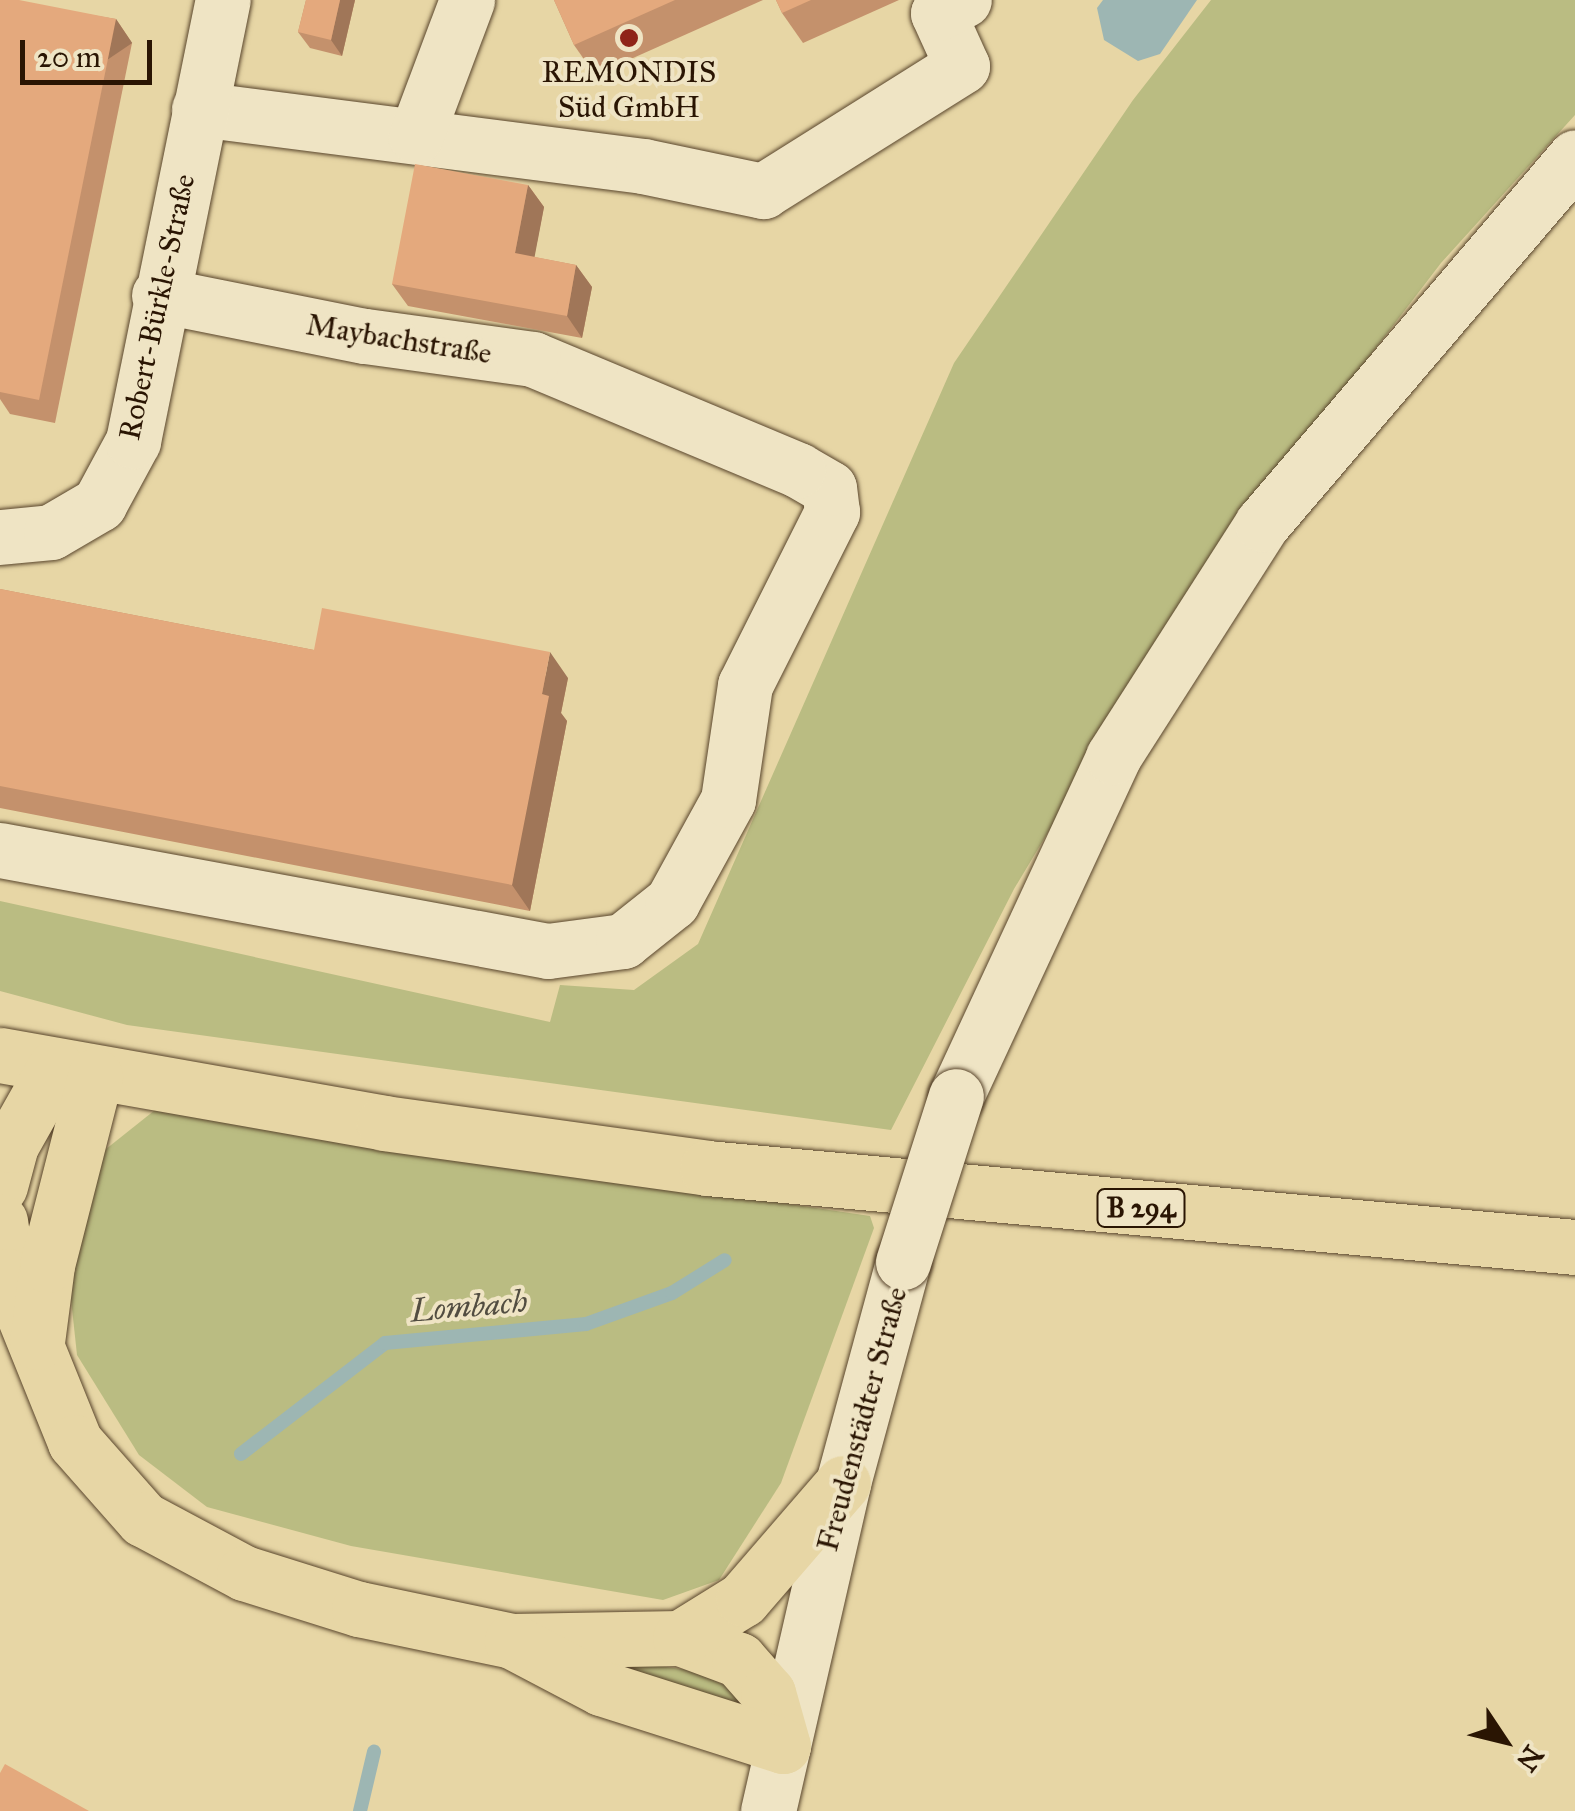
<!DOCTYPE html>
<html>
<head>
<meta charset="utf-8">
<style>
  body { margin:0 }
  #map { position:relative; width:1575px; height:1811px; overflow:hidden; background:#e7d6a5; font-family:"IM FELL Great Primer",serif }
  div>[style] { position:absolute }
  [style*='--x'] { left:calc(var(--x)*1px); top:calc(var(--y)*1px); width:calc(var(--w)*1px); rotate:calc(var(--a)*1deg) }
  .green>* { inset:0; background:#babc82 }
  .water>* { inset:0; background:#9db6b3 }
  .stream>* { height:14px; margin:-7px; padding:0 7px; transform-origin:7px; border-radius:7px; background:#9db6b3 }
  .roads { filter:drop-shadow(0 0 2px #59452c) drop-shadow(0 0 2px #59452c) }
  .minor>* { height:55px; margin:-27.5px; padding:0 27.5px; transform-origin:27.5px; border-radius:27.5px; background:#efe4c4 }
  .major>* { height:55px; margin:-27.5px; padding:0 27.5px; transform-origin:27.5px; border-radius:27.5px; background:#e7d6a5 }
  .bridges { filter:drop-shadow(0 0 2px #59452c) drop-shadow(0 0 2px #59452c) }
  .minor-bridge>* { height:55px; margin:-27.5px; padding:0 27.5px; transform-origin:27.5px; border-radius:27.5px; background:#efe4c4 }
  .wall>* { inset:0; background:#c4916c }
  .shaded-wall>* { inset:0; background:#a07658; transform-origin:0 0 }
  .building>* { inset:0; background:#e4a97d }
  .dots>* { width:28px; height:28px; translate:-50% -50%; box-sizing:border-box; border:5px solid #efe4c4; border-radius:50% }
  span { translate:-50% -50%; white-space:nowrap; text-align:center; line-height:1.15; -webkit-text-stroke:8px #efe4c4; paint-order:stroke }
  .shield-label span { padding:2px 8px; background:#efe4c4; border:2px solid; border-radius:8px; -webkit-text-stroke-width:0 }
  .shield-label { font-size:28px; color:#2a1503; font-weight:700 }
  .poi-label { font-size:30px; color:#2a1503 }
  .street-label { font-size:30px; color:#2a1503 }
  .water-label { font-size:32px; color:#524d41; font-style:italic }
  .north { position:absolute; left:1455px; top:1691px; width:100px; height:100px; -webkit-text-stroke:8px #efe4c4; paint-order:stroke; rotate:125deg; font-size:28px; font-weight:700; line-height:40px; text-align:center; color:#2a1503 }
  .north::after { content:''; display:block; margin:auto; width:35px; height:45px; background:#2a1503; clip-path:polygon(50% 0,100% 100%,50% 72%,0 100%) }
  .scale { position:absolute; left:20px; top:40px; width:132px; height:45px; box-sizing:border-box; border:5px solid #2a1503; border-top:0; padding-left:12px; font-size:30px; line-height:35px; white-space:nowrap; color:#2a1503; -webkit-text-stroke:8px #efe4c4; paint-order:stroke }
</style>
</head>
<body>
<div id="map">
  <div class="green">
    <i style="clip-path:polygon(1211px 0,1575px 0,1575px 115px,1441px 263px,1202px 575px,1014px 889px,891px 1130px,127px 1025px,0 991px,0 901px,550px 1022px,560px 985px,634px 990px,698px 944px,954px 363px,1133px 100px)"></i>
    <i style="clip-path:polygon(155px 1110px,870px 1216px,874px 1228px,781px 1483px,719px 1580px,663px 1600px,351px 1546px,207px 1507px,139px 1455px,77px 1355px,71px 1299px,74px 1233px,96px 1157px)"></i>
    <i style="clip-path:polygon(599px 1658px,696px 1671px,726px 1686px,744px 1707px)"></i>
  </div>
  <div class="water">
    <i style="clip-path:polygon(1103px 0,1197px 0,1160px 54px,1138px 61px,1104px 40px,1097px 8px)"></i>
  </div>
  <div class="stream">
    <i style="--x:241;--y:1454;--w:182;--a:-37.6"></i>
    <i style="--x:385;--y:1343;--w:202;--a:-5.4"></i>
    <i style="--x:586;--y:1324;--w:91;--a:-19.8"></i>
    <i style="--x:672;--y:1293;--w:62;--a:-31.9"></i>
    <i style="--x:360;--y:1811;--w:61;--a:-76.7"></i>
  </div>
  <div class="roads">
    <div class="minor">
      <i style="--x:199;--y:109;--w:448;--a:7.3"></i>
      <i style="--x:643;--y:166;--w:123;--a:11.8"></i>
      <i style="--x:763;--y:191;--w:235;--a:-32.1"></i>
      <i style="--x:962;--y:66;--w:58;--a:-114.4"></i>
      <i style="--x:938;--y:13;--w:29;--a:-27"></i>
      <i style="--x:416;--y:136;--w:145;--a:-69.4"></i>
      <i style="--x:0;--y:537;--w:51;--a:-5.6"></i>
      <i style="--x:51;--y:532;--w:56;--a:-30.3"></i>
      <i style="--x:99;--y:504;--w:72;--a:-61.6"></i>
      <i style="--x:133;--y:441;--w:450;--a:-78.5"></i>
      <i style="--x:0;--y:850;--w:557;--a:10.44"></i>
      <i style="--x:548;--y:951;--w:76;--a:-7.6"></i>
      <i style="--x:623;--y:941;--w:63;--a:-38.5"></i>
      <i style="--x:672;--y:902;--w:116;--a:-61.2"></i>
      <i style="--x:728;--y:800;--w:116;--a:-81.6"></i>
      <i style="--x:745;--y:685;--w:194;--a:-63.3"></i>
      <i style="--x:832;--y:512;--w:24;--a:-97"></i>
      <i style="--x:829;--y:488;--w:36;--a:-150"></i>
      <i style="--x:798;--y:470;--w:287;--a:-157.3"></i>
      <i style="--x:533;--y:359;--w:171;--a:-172.2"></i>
      <i style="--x:364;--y:336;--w:209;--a:-168.7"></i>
      <i style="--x:956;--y:1096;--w:374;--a:-65.1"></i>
      <i style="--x:1113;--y:757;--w:277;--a:-57.4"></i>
      <i style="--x:1262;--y:524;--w:482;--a:-49.5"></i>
      <i style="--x:768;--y:1811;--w:336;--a:-77.1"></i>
      <i style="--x:843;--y:1483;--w:229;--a:-74.8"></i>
    </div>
    <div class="major">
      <i style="--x:0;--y:1055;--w:390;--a:10"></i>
      <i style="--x:384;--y:1123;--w:326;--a:7.9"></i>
      <i style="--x:707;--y:1168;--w:872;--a:5.2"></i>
      <i style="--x:0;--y:1186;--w:42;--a:-75"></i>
      <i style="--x:11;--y:1145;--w:90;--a:-60.6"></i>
      <i style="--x:0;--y:1221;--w:56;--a:81.7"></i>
      <i style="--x:8;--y:1276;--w:179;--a:68"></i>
      <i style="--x:75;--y:1442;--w:103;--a:48.6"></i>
      <i style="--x:143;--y:1519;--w:115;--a:28.1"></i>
      <i style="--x:244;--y:1573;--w:121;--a:17.4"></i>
      <i style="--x:359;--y:1609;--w:156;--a:11.8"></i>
      <i style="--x:512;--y:1641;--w:168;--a:-1"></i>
      <i style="--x:680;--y:1638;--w:63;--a:20.4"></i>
      <i style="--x:739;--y:1660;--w:44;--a:48.7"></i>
      <i style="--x:768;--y:1693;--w:55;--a:74.2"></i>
      <i style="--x:783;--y:1746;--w:191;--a:-162.3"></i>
      <i style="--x:601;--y:1688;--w:101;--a:-152.2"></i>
      <i style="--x:37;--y:1342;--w:78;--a:-82.6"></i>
      <i style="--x:47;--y:1265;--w:195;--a:-75.7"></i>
      <i style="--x:680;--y:1638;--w:74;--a:-31.8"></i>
      <i style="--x:743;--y:1599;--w:153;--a:-49.2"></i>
    </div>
  </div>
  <div class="bridges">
    <div class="minor-bridge">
      <i style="--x:903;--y:1262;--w:174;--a:-72.3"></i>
    </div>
  </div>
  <div class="wall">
    <i style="clip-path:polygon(0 0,116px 19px,132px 43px,55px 423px,10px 414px,0 399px)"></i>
    <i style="clip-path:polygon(306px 0,355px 0,342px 56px,310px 48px,298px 32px)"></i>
    <i style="clip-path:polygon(554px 0,763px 0,595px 75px,574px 45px)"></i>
    <i style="clip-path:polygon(776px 0,899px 0,803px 43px,782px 13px)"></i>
    <i style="clip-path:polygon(528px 185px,544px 207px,534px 257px,576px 265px,592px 287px,582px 338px,408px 306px,392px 284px)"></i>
    <i style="clip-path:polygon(0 589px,314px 650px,568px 678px,561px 713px,567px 721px,530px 911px,0 808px)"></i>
  </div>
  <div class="shaded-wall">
    <i style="clip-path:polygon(340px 0,355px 0,342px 56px,331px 40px)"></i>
    <i style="left:116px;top:19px;width:29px;height:389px;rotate:56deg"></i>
    <i style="clip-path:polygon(528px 185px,544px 207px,531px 276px,515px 253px)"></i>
    <i style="clip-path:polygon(576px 265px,592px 287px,582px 338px,567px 316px)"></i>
    <i style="clip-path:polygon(550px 652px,568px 678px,561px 713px,567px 721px,530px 911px,512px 885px,542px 694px)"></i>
  </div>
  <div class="building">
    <i style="clip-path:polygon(0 0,19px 0,116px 19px,39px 400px,0 392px)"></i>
    <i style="clip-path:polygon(306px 0,340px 0,331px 40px,298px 32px)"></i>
    <i style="clip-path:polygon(554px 0,675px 0,574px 45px)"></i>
    <i style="clip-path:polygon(776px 0,811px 0,782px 13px)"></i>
    <i style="clip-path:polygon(415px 164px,528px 185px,515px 253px,576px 265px,567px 316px,392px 284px)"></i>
    <i style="clip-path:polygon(0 589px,314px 650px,322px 608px,550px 652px,542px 694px,549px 696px,512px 885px,0 786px)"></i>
    <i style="clip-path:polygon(5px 1764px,89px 1811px,0 1811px,0 1773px)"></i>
  </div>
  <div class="dots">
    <i style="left:629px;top:38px;background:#8f2418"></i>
  </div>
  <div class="shield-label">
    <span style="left:1141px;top:1208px">B 294</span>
  </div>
  <div class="poi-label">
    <span style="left:629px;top:89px">REMONDIS<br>Süd GmbH</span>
  </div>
  <div class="street-label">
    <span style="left:157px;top:307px;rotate:-78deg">Robert-Bürkle-Straße</span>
    <span style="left:399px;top:339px;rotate:9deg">Maybachstraße</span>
    <span style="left:862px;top:1419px;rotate:-75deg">Freudenstädter Straße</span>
  </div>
  <div class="water-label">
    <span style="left:469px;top:1307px;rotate:-5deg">Lombach</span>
  </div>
  <div class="north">N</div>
  <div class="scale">20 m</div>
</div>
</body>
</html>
